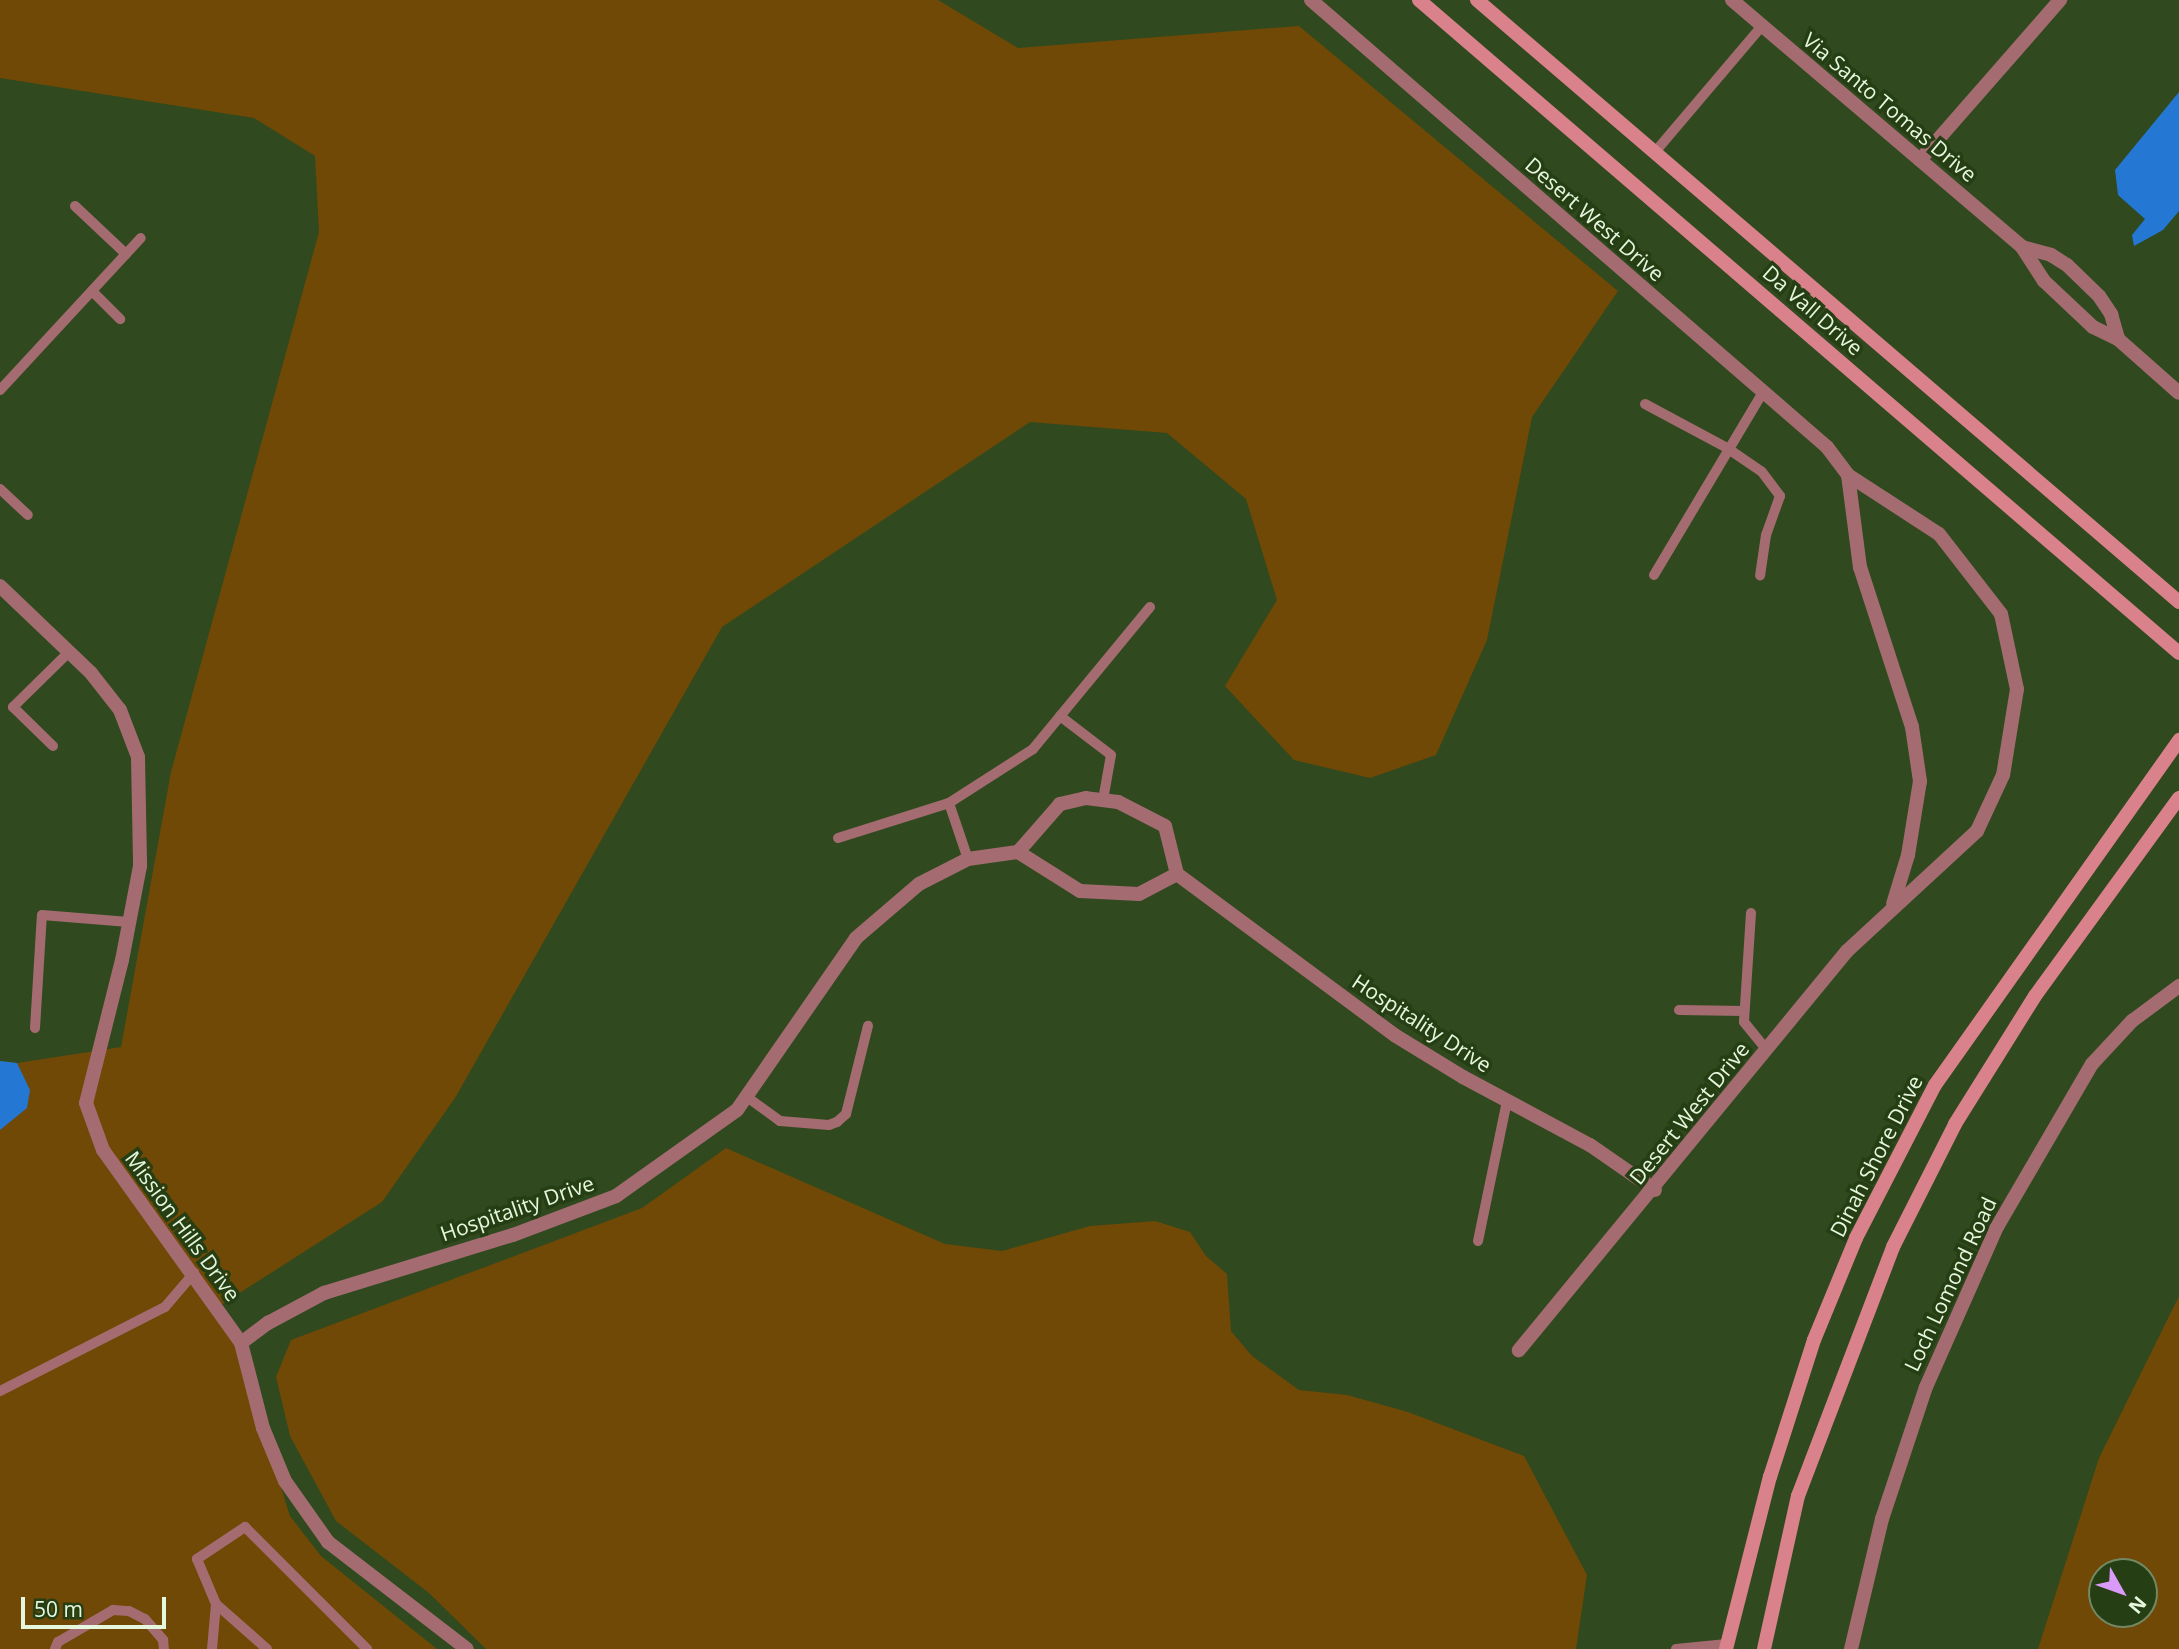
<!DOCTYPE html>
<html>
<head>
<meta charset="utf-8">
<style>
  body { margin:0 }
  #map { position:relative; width:2179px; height:1649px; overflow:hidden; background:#30491e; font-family:"Open Sans",sans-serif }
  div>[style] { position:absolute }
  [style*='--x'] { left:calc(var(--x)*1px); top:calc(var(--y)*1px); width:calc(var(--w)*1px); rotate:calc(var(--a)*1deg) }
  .green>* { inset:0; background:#6f4905 }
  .water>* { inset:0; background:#2478d3 }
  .lane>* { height:10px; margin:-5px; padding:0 5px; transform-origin:5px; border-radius:5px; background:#a46c71 }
  .street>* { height:14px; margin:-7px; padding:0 7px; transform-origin:7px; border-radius:7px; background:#a46c71 }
  .secondary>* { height:14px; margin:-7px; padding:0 7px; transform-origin:7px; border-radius:7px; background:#da828b }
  span { translate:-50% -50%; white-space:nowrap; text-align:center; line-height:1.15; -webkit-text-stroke:7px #263e13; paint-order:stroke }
  .street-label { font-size:21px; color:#e7f7de }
  .north { position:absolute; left:2088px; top:1558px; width:70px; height:70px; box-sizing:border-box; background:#263e13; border:2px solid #738864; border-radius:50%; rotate:130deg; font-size:19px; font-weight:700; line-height:28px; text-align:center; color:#e7f7de }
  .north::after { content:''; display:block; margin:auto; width:24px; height:32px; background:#d99af8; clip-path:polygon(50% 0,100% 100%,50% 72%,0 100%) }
  .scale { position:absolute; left:21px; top:1597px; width:145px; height:32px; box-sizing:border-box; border:4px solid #e7f7de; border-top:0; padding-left:9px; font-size:21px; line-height:24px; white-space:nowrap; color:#e7f7de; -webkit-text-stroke:5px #263e13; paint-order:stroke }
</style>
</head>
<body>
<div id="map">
  <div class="green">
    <i style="clip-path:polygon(0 0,938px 0,1018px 48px,1299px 26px,1618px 291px,1532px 417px,1487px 640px,1436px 755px,1370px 778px,1294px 760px,1225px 686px,1277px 600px,1246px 499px,1167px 433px,1030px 422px,722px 627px,455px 1098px,382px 1202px,213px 1310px,237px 1348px,290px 1516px,321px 1556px,437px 1649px,0 1649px,0 1061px,17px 1063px,121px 1047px,171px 772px,319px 232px,315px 156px,254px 118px,0 78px)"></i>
    <i style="clip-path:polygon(726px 1148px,945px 1244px,1002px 1251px,1090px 1226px,1155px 1221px,1190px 1232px,1206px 1256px,1227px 1274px,1231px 1331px,1252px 1356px,1299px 1390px,1347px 1395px,1408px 1412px,1524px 1456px,1587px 1575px,1576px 1649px,486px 1649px,429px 1593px,336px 1521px,290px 1436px,276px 1377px,291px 1340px,642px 1208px)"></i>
    <i style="clip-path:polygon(evenodd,2179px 1296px,2179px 1649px,2038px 1649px,2099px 1458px,2179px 1296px,2102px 1572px,2144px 1572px,2144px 1614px,2102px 1614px,2102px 1572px)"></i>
  </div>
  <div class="water">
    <i style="clip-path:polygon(2179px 92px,2179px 211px,2163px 230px,2134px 246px,2132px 235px,2145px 219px,2118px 195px,2115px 170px)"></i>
    <i style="clip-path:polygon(0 1061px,17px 1063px,30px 1090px,27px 1108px,0 1130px)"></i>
  </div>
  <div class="lane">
    <i style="--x:1655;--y:152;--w:165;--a:-49.7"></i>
    <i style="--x:75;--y:206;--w:70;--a:43.3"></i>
    <i style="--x:92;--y:291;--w:40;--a:45"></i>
    <i style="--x:0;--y:390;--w:207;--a:-47.2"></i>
    <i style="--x:1645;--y:404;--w:93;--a:28.2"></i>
    <i style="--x:1727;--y:448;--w:42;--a:34.4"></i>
    <i style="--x:1762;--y:472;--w:30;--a:53"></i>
    <i style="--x:1780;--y:496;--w:41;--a:109.7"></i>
    <i style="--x:1766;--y:535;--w:41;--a:98.3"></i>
    <i style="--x:0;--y:489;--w:38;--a:43"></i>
    <i style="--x:1654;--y:575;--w:213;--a:-59.2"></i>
    <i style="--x:1060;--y:716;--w:64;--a:37.4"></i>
    <i style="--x:1111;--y:755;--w:46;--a:100.1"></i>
    <i style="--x:53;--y:746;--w:56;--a:-135.7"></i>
    <i style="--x:13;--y:707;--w:78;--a:-44.5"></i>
    <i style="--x:949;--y:803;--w:59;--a:71.3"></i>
    <i style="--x:838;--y:838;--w:116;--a:-17.5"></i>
    <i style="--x:949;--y:803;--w:100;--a:-32.7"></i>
    <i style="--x:1033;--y:749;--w:184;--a:-50.5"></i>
    <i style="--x:1751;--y:913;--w:109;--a:93.7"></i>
    <i style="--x:1744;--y:1022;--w:36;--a:51"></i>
    <i style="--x:1679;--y:1010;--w:65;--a:0.9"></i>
    <i style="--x:35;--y:1028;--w:113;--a:-86.5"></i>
    <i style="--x:42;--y:915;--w:87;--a:4.6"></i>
    <i style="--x:747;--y:1097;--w:41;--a:36"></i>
    <i style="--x:780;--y:1121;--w:49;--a:4.7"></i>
    <i style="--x:829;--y:1125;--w:9;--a:-21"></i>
    <i style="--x:837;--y:1122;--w:12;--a:-42"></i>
    <i style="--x:846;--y:1114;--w:91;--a:-76"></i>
    <i style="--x:1478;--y:1241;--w:143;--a:-78.3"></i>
    <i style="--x:0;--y:1391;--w:185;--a:-27"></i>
    <i style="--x:165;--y:1307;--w:45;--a:-49.5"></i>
    <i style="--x:216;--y:1604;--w:68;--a:41.4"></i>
    <i style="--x:55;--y:1649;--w:8;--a:-67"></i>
    <i style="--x:58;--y:1642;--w:64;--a:-30.2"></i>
    <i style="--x:113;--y:1610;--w:16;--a:4"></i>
    <i style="--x:129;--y:1611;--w:18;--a:27"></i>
    <i style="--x:145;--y:1619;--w:28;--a:49"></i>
    <i style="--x:163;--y:1640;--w:9;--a:84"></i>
    <i style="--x:212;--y:1649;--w:45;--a:-84.9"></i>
    <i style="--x:216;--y:1604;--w:49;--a:-112.9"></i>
    <i style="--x:197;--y:1559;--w:58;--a:-33.7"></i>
    <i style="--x:245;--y:1527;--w:173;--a:45"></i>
    <i style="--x:1676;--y:1649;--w:51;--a:-5.6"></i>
  </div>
  <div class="street">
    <i style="--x:1311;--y:0;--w:683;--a:40.9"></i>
    <i style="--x:1827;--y:447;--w:35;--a:53"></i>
    <i style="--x:1848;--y:475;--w:108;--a:33"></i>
    <i style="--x:1939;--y:534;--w:101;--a:52.2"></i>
    <i style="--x:2001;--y:614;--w:77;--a:78"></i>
    <i style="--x:2017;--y:689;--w:87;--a:99.2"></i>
    <i style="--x:2003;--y:775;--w:62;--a:114.9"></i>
    <i style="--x:1977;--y:831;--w:177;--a:137.3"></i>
    <i style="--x:1847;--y:951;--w:517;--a:129.42"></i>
    <i style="--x:1732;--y:0;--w:381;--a:40.4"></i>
    <i style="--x:2022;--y:247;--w:40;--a:57.1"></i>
    <i style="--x:2044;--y:281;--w:67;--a:43.2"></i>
    <i style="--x:2093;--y:327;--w:28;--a:26"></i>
    <i style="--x:2118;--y:339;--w:81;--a:41.5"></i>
    <i style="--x:1920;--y:160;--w:213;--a:-48.8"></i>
    <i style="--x:2022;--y:247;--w:30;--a:15"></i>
    <i style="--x:2051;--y:255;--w:19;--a:32"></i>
    <i style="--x:2067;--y:265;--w:45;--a:44.1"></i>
    <i style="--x:2099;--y:296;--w:22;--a:56"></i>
    <i style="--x:2111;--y:314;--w:26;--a:74"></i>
    <i style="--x:1848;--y:475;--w:93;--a:82.6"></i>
    <i style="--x:1860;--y:567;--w:168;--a:72"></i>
    <i style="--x:1912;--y:727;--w:55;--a:81.6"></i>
    <i style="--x:1920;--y:781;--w:75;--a:99.2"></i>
    <i style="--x:1908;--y:855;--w:51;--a:107"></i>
    <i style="--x:0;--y:586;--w:126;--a:43.7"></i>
    <i style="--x:91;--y:673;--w:47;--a:51.9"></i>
    <i style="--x:120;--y:710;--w:50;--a:69"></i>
    <i style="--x:138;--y:757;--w:109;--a:88.9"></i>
    <i style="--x:140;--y:866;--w:96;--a:100.8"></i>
    <i style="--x:122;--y:960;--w:147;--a:104.1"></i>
    <i style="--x:86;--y:1103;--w:50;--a:70.1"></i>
    <i style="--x:103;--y:1150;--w:237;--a:54.4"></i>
    <i style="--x:241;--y:1343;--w:88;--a:75.5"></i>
    <i style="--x:263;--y:1428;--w:57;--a:67.5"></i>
    <i style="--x:285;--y:1481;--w:75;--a:54.8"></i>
    <i style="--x:328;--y:1542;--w:175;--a:37.6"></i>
    <i style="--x:1177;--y:874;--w:272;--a:36.5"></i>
    <i style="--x:1396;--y:1036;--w:79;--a:31.5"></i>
    <i style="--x:1463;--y:1077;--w:144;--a:28.2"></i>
    <i style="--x:1590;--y:1145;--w:79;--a:34.7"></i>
    <i style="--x:241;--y:1343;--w:34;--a:-37"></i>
    <i style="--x:268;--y:1323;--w:64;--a:-28.2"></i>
    <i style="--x:324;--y:1293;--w:198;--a:-17.1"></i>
    <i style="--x:513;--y:1235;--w:110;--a:-20.7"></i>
    <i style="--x:616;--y:1196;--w:148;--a:-35.4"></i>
    <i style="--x:737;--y:1110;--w:209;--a:-55.3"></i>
    <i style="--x:856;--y:938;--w:83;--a:-40.6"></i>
    <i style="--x:919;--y:884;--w:55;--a:-27"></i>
    <i style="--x:968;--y:859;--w:50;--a:-8"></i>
    <i style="--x:1018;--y:852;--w:73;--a:32.2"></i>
    <i style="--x:1080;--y:891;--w:59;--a:2.9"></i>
    <i style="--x:1139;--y:894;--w:43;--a:-27.8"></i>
    <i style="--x:1177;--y:874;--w:49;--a:-104"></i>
    <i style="--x:1165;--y:826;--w:53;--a:-152.9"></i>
    <i style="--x:1118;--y:802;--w:32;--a:-173"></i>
    <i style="--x:1086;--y:798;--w:27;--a:167"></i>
    <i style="--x:1060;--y:804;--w:64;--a:131.2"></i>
    <i style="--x:1851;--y:1649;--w:134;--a:-76.6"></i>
    <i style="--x:1882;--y:1519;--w:139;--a:-71.6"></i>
    <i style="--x:1926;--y:1387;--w:175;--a:-66.1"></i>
    <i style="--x:1997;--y:1227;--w:189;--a:-59.8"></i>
    <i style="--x:2092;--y:1064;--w:59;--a:-47.1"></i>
    <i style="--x:2132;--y:1021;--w:59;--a:-36.7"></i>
  </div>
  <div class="secondary">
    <i style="--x:1419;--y:0;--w:1002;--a:40.67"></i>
    <i style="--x:1477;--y:0;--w:925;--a:40.61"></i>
    <i style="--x:1726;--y:1649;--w:178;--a:-75.7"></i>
    <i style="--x:1770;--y:1477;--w:144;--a:-72.2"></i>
    <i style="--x:1814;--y:1340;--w:110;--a:-67.6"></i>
    <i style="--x:1856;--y:1238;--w:172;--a:-62.7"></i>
    <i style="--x:1935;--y:1085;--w:423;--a:-54.7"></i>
    <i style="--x:1764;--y:1649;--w:157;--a:-77.5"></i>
    <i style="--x:1798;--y:1496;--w:267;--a:-69.1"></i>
    <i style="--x:1893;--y:1247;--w:138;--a:-63.2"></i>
    <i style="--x:1955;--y:1124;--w:151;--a:-58"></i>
    <i style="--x:2035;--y:996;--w:245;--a:-54"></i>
  </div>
  <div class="street-label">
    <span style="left:1890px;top:107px;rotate:40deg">Via Santo Tomas Drive</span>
    <span style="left:1595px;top:219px;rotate:41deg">Desert West Drive</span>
    <span style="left:1813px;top:310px;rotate:41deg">Da Vall Drive</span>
    <span style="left:1422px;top:1023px;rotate:33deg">Hospitality Drive</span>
    <span style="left:1689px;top:1113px;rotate:-51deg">Desert West Drive</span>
    <span style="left:1876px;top:1156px;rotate:-63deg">Dinah Shore Drive</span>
    <span style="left:517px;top:1208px;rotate:-19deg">Hospitality Drive</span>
    <span style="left:183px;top:1226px;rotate:54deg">Mission Hills Drive</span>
    <span style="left:1950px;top:1284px;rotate:-65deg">Loch Lomond Road</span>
  </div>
  <div class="north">N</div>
  <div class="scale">50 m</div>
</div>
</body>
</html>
